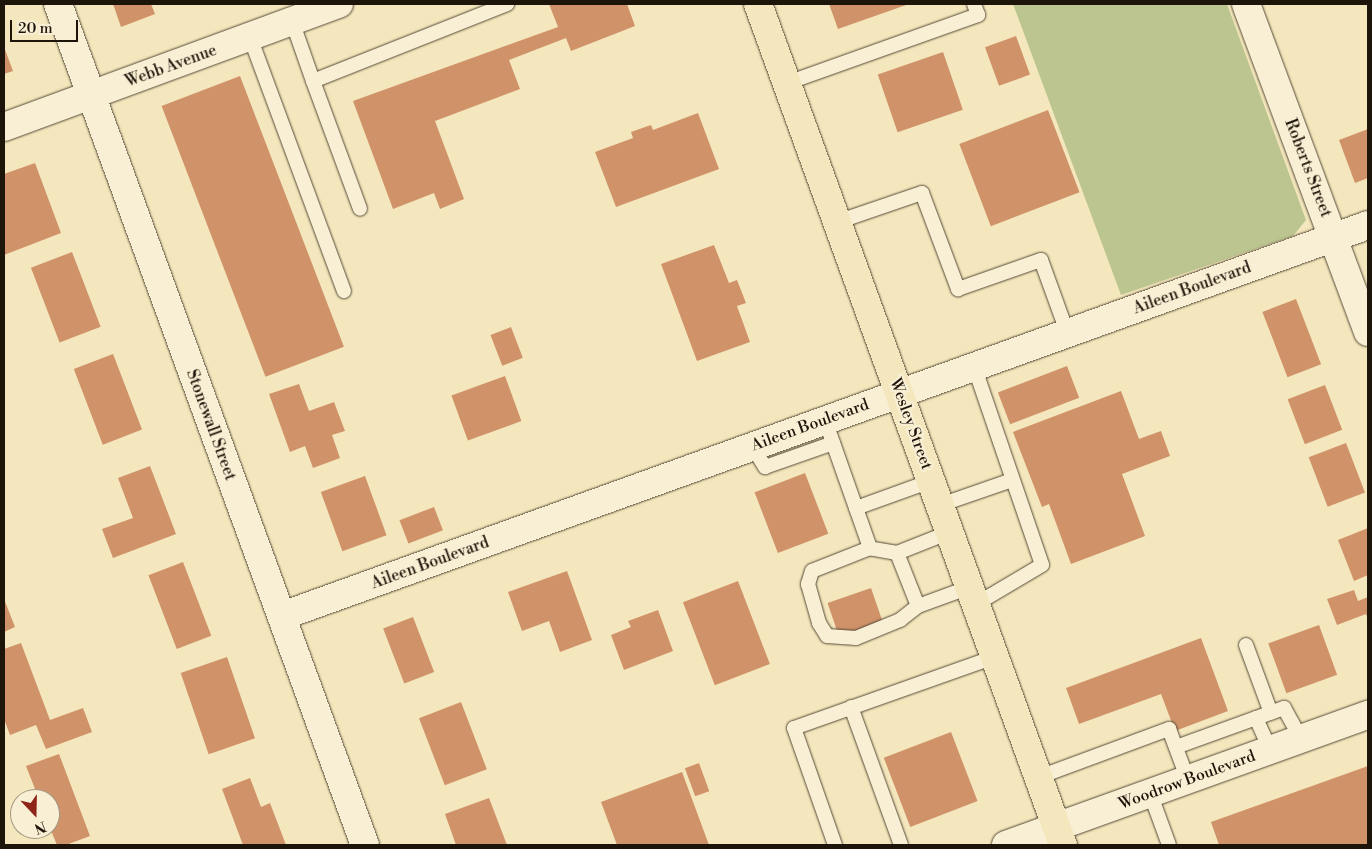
<!DOCTYPE html>
<html>
<head>
<meta charset="utf-8">
<style>
  body { margin:0 }
  #map { position:relative; width:1372px; height:849px; overflow:hidden; background:#f5e7bd; font-family:"Libre Bodoni",serif }
  div>[style] { position:absolute }
  [style*='--x'] { left:calc(var(--x)*1px); top:calc(var(--y)*1px); width:calc(var(--w)*1px); rotate:calc(var(--a)*1deg) }
  .green>* { inset:0; background:#bcc590 }
  .building>* { inset:0; background:#d09269; transform-origin:0 0 }
  .roads { filter:drop-shadow(0 0 1px #544a37) drop-shadow(0 0 1px #544a37) }
  .service>* { height:14px; margin:-7px; padding:0 7px; transform-origin:7px; border-radius:7px; background:#f8efd4 }
  .minor>* { height:28px; margin:-14px; padding:0 14px; transform-origin:14px; border-radius:14px; background:#f8efd4 }
  .tertiary>* { height:28px; margin:-14px; padding:0 14px; transform-origin:14px; border-radius:14px; background:#f8efd4 }
  .primary>* { height:28px; margin:-14px; padding:0 14px; transform-origin:14px; border-radius:14px; background:#f5e7bd }
  span { translate:-50% -50%; white-space:nowrap; text-align:center; line-height:1.15; -webkit-text-stroke:4.5px #f8efd4; paint-order:stroke }
  .street-label { font-size:16px; color:#1e150a }
  .frame { position:absolute; inset:0; border:5px solid #1e150a; pointer-events:none }
  .north { position:absolute; left:10px; top:789px; width:50px; height:50px; box-sizing:border-box; background:#f8efd4; border:1px solid #a19883; border-radius:50%; rotate:159deg; font-size:14px; font-weight:700; line-height:20px; text-align:center; color:#1e150a }
  .north::after { content:''; display:block; margin:auto; width:18px; height:22px; background:#8f2418; clip-path:polygon(50% 0,100% 100%,50% 72%,0 100%) }
  .scale { position:absolute; left:10px; top:20px; width:68px; height:22px; box-sizing:border-box; border:2px solid #1e150a; border-top:0; padding-left:6px; font-size:15px; line-height:18px; white-space:nowrap; color:#1e150a; -webkit-text-stroke:4px #f8efd4; paint-order:stroke }
</style>
</head>
<body>
<div id="map">
  <div class="green">
    <i style="clip-path:polygon(1013px 4px,1227px 4px,1306px 220px,1293px 236px,1121px 295px)"></i>
  </div>
  <div class="building">
    <i style="clip-path:polygon(113px 4px,151px 4px,155px 14px,121px 27px)"></i>
    <i style="clip-path:polygon(549px 4px,627px 4px,635px 26px,571px 51px,566px 38px,509px 60px,520px 89px,435px 121px,464px 199px,440px 209px,434px 193px,393px 209px,353px 101px,558px 27px)"></i>
    <i style="clip-path:polygon(829px 4px,909px 4px,838px 29px)"></i>
    <i style="left:1016px;top:36px;width:41px;height:33px;rotate:70deg"></i>
    <i style="clip-path:polygon(4px 47px,13px 71px,4px 74px)"></i>
    <i style="left:943px;top:52px;width:61px;height:69px;rotate:71deg"></i>
    <i style="left:240px;top:76px;width:290px;height:84px;rotate:69deg"></i>
    <i style="left:1048px;top:110px;width:88px;height:95px;rotate:69deg"></i>
    <i style="clip-path:polygon(698px 113px,719px 169px,616px 207px,595px 152px,633px 138px,631px 132px,651px 125px,653px 130px)"></i>
    <i style="clip-path:polygon(1368px 129px,1368px 178px,1355px 183px,1339px 140px)"></i>
    <i style="clip-path:polygon(35px 163px,61px 233px,4px 255px,4px 174px)"></i>
    <i style="clip-path:polygon(714px 245px,729px 283px,737px 280px,746px 303px,737px 306px,750px 342px,697px 361px,661px 264px)"></i>
    <i style="left:72px;top:252px;width:80px;height:44px;rotate:69deg"></i>
    <i style="left:1296px;top:299px;width:70px;height:36px;rotate:69deg"></i>
    <i style="left:511px;top:327px;width:33px;height:22px;rotate:69deg"></i>
    <i style="left:113px;top:354px;width:81px;height:42px;rotate:69deg"></i>
    <i style="left:1067px;top:366px;width:34px;height:74px;rotate:69deg"></i>
    <i style="left:505px;top:376px;width:48px;height:57px;rotate:70deg"></i>
    <i style="clip-path:polygon(299px 384px,309px 411px,334px 402px,345px 431px,332px 435px,340px 458px,313px 468px,305px 446px,290px 452px,269px 394px)"></i>
    <i style="left:1325px;top:385px;width:48px;height:40px;rotate:69deg"></i>
    <i style="clip-path:polygon(1121px 391px,1139px 439px,1161px 431px,1170px 456px,1122px 474px,1145px 536px,1071px 564px,1049px 504px,1042px 507px,1013px 432px)"></i>
    <i style="left:1346px;top:443px;width:53px;height:40px;rotate:69deg"></i>
    <i style="clip-path:polygon(150px 466px,176px 534px,113px 558px,102px 529px,133px 518px,118px 478px)"></i>
    <i style="left:805px;top:473px;width:65px;height:54px;rotate:69deg"></i>
    <i style="left:365px;top:476px;width:63px;height:47px;rotate:70deg"></i>
    <i style="left:434px;top:507px;width:25px;height:37px;rotate:69deg"></i>
    <i style="clip-path:polygon(1368px 528px,1368px 575px,1354px 581px,1338px 540px)"></i>
    <i style="left:183px;top:562px;width:79px;height:37px;rotate:69deg"></i>
    <i style="clip-path:polygon(567px 571px,592px 640px,560px 652px,549px 621px,522px 631px,508px 592px)"></i>
    <i style="left:738px;top:581px;width:89px;height:59px;rotate:69deg"></i>
    <i style="left:871px;top:588px;width:36px;height:46px;rotate:71deg"></i>
    <i style="clip-path:polygon(1354px 590px,1358px 601px,1368px 597px,1368px 619px,1366px 614px,1337px 625px,1327px 599px)"></i>
    <i style="clip-path:polygon(4px 599px,15px 627px,4px 632px)"></i>
    <i style="clip-path:polygon(658px 610px,673px 651px,624px 670px,611px 635px,631px 627px,628px 621px)"></i>
    <i style="left:413px;top:617px;width:59px;height:32px;rotate:69deg"></i>
    <i style="left:1319px;top:625px;width:53px;height:54px;rotate:70deg"></i>
    <i style="clip-path:polygon(1201px 638px,1228px 711px,1175px 731px,1161px 694px,1079px 724px,1066px 688px)"></i>
    <i style="clip-path:polygon(21px 643px,50px 720px,83px 708px,92px 732px,46px 749px,36px 725px,10px 735px,4px 719px,4px 649px)"></i>
    <i style="left:227px;top:657px;width:86px;height:49px;rotate:71deg"></i>
    <i style="left:461px;top:702px;width:72px;height:45px;rotate:69deg"></i>
    <i style="left:951px;top:732px;width:74px;height:72px;rotate:69deg"></i>
    <i style="clip-path:polygon(59px 754px,90px 836px,66px 845px,57px 845px,50px 828px,50px 799px,39px 799px,26px 766px)"></i>
    <i style="left:699px;top:763px;width:30px;height:15px;rotate:70deg"></i>
    <i style="clip-path:polygon(1368px 766px,1368px 845px,1219px 845px,1211px 822px)"></i>
    <i style="clip-path:polygon(682px 772px,709px 845px,617px 845px,601px 802px)"></i>
    <i style="clip-path:polygon(250px 778px,261px 807px,270px 803px,286px 845px,243px 845px,222px 789px)"></i>
    <i style="clip-path:polygon(489px 798px,507px 845px,456px 845px,445px 814px)"></i>
  </div>
  <div class="roads">
    <div class="service">
      <i style="--x:292;--y:21;--w:64;--a:70.7"></i>
      <i style="--x:313;--y:81;--w:209;--a:-21.6"></i>
      <i style="--x:250;--y:37;--w:271;--a:69.7"></i>
      <i style="--x:313;--y:81;--w:136;--a:69.8"></i>
      <i style="--x:787;--y:83;--w:203;--a:-19.6"></i>
      <i style="--x:978;--y:15;--w:12;--a:-110"></i>
      <i style="--x:837;--y:222;--w:90;--a:-18.8"></i>
      <i style="--x:922;--y:193;--w:103;--a:69.4"></i>
      <i style="--x:958;--y:289;--w:88;--a:-19.3"></i>
      <i style="--x:1041;--y:260;--w:77;--a:70.1"></i>
      <i style="--x:974;--y:366;--w:210;--a:71.1"></i>
      <i style="--x:1042;--y:565;--w:77;--a:149.4"></i>
      <i style="--x:825;--y:420;--w:136;--a:70.6"></i>
      <i style="--x:752;--y:446;--w:25;--a:58"></i>
      <i style="--x:765;--y:467;--w:72;--a:-19.4"></i>
      <i style="--x:940;--y:505;--w:76;--a:-19.1"></i>
      <i style="--x:856;--y:508;--w:80;--a:-19.8"></i>
      <i style="--x:950;--y:532;--w:57;--a:158.4"></i>
      <i style="--x:897;--y:553;--w:27;--a:-170"></i>
      <i style="--x:870;--y:548;--w:62;--a:158.4"></i>
      <i style="--x:812;--y:571;--w:14;--a:107"></i>
      <i style="--x:808;--y:584;--w:41;--a:74.2"></i>
      <i style="--x:819;--y:623;--w:15;--a:58"></i>
      <i style="--x:827;--y:636;--w:29;--a:4"></i>
      <i style="--x:856;--y:638;--w:48;--a:-22.2"></i>
      <i style="--x:900;--y:620;--w:23;--a:-38"></i>
      <i style="--x:918;--y:606;--w:55;--a:-20.1"></i>
      <i style="--x:897;--y:553;--w:57;--a:68.4"></i>
      <i style="--x:1246;--y:645;--w:72;--a:69.8"></i>
      <i style="--x:851;--y:707;--w:147;--a:70.1"></i>
      <i style="--x:1256;--y:718;--w:35;--a:66"></i>
      <i style="--x:1176;--y:747;--w:115;--a:-19.9"></i>
      <i style="--x:1284;--y:708;--w:35;--a:61"></i>
      <i style="--x:1039;--y:777;--w:139;--a:-20.3"></i>
      <i style="--x:1169;--y:729;--w:54;--a:69.6"></i>
      <i style="--x:1150;--y:793;--w:55;--a:69.9"></i>
      <i style="--x:835;--y:845;--w:124;--a:-109.3"></i>
      <i style="--x:794;--y:728;--w:213;--a:-19.5"></i>
    </div>
    <div class="minor">
      <i style="--x:1246;--y:4;--w:350;--a:69.6"></i>
      <i style="--x:4;--y:127;--w:357;--a:-20.2"></i>
      <i style="--x:282;--y:616;--w:1154;--a:-19.8"></i>
      <i style="--x:1006;--y:845;--w:385;--a:-19.8"></i>
    </div>
    <div class="tertiary">
      <i style="--x:58;--y:4;--w:895;--a:69.95"></i>
    </div>
    <div class="primary">
      <i style="--x:758;--y:4;--w:895;--a:70.07"></i>
    </div>
  </div>
  <div class="street-label">
    <span style="left:171px;top:66px;rotate:-20deg">Webb Avenue</span>
    <span style="left:1308px;top:168px;rotate:69deg">Roberts Street</span>
    <span style="left:1192px;top:288px;rotate:-20deg">Aileen Boulevard</span>
    <span style="left:911px;top:424px;rotate:70deg">Wesley Street</span>
    <span style="left:211px;top:425px;rotate:70deg">Stonewall Street</span>
    <span style="left:810px;top:425px;rotate:-20deg">Aileen Boulevard</span>
    <span style="left:430px;top:563px;rotate:-20deg">Aileen Boulevard</span>
    <span style="left:1187px;top:780px;rotate:-20deg">Woodrow Boulevard</span>
  </div>
  <div class="frame"></div>
  <div class="north">N</div>
  <div class="scale">20 m</div>
</div>
</body>
</html>
